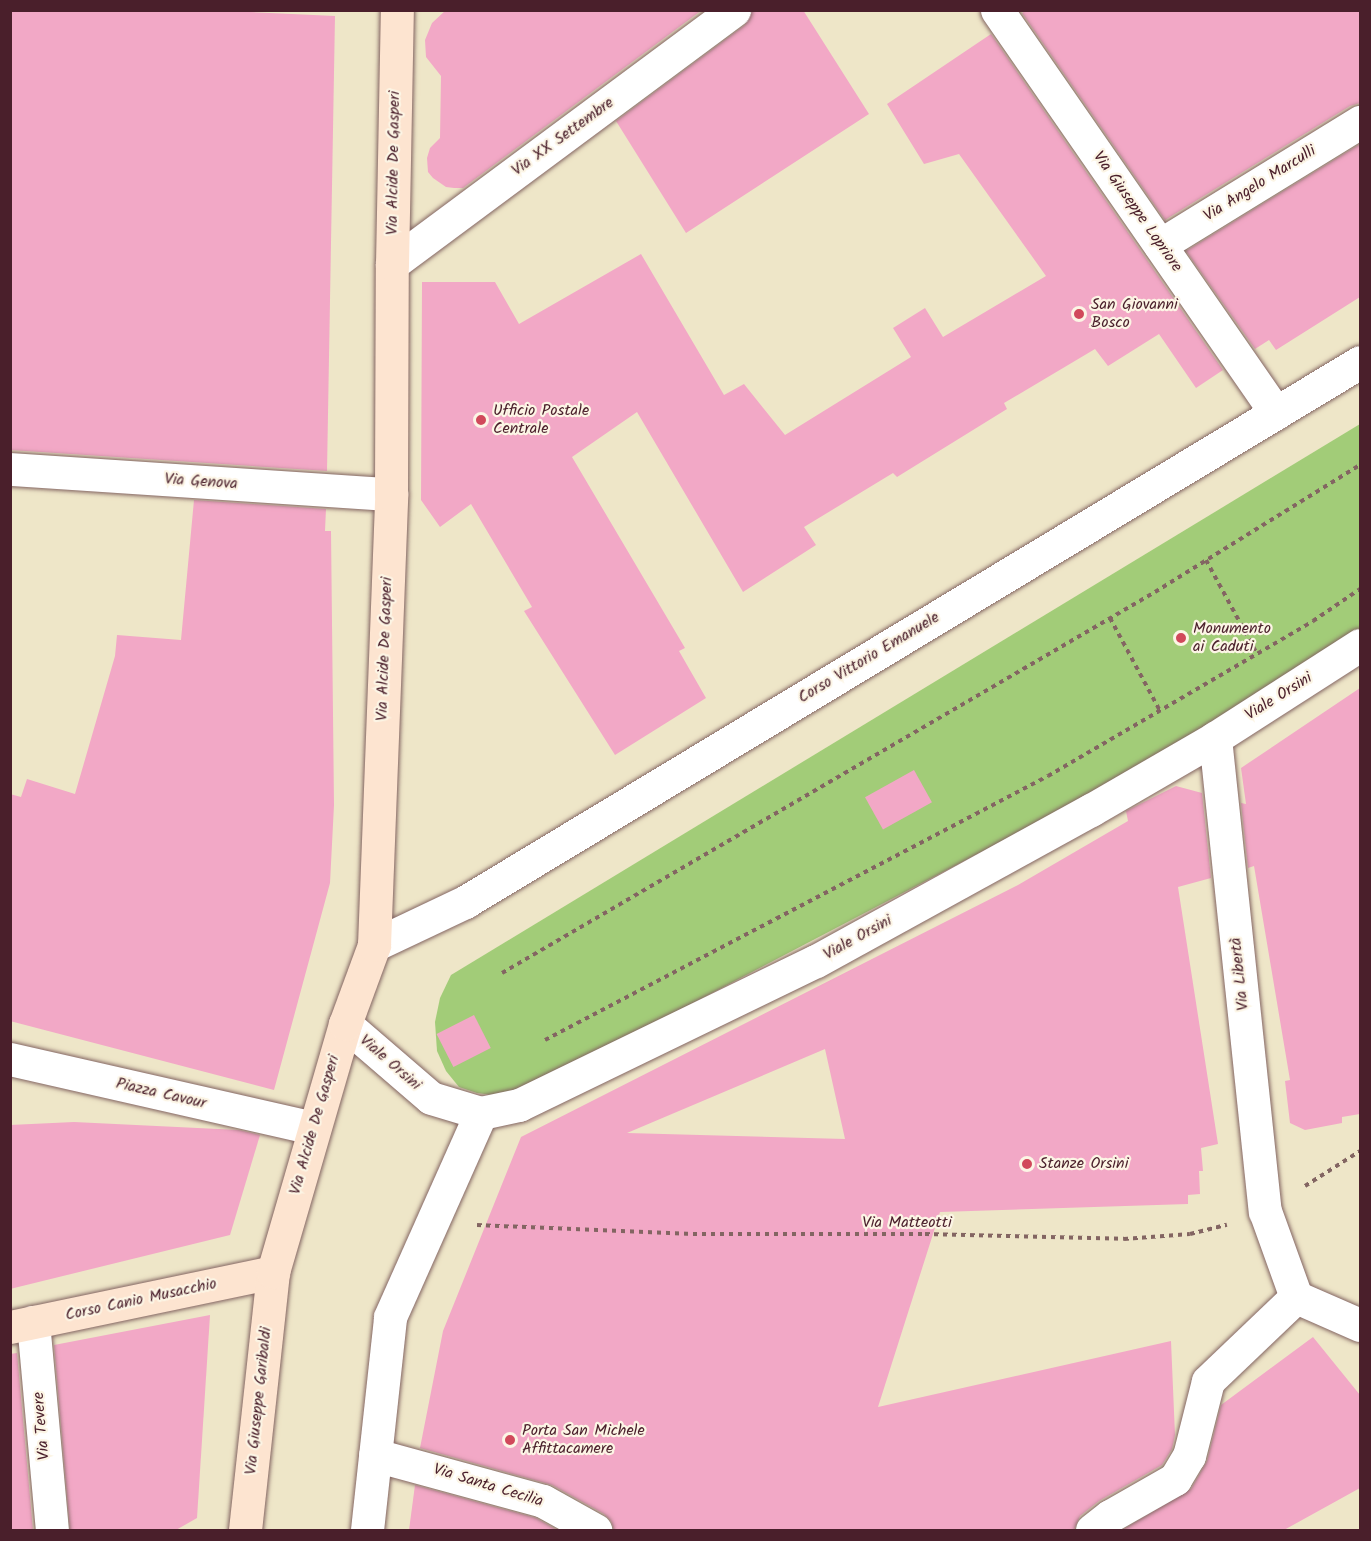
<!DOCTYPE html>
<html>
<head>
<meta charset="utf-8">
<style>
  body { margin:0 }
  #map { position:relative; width:1371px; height:1541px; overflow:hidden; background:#eee6c8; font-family:Kalam,sans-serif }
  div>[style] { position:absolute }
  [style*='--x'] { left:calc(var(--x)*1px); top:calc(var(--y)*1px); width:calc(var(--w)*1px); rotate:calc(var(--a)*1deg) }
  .green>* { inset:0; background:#a2cc78 }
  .building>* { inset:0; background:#f2a8c6; transform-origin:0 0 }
  .path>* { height:4px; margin-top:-2px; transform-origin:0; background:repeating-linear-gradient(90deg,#836562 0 4.5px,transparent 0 9px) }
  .roads { filter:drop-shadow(0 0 2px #836562) drop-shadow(0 0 2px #836562) }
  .street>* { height:33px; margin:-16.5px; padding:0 16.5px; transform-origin:16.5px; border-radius:16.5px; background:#fff }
  .secondary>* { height:33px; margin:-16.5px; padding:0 16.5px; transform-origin:16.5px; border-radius:16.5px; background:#fde4d0 }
  .dots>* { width:16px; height:16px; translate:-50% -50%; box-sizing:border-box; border:3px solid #fcf5e5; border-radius:50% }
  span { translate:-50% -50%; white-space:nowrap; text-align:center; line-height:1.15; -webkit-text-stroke:4.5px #fcf5e5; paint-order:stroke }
  .street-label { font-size:16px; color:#4a1f2b }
  .poi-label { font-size:16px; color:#4a1f2b }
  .left { translate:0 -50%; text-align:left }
  .frame { position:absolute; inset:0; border:12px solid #4a1f2b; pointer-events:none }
</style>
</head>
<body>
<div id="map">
  <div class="green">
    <i style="clip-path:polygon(1360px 424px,1360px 635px,1233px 720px,527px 1090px,499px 1096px,477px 1093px,459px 1087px,446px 1071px,437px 1051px,435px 1022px,440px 998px,451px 975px)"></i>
  </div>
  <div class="building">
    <i style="clip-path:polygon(10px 10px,207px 10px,335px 16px,327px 471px,10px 450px)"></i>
    <i style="clip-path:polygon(446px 10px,702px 10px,463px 188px,454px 188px,446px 187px,433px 178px,428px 172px,427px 158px,430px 148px,440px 138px,441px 76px,426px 57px,425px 40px,432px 23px)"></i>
    <i style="clip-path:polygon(752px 10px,803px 10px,869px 114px,686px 233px,616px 121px,745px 25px)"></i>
    <i style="clip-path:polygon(1027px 10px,1360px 10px,1360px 103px,1350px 106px,1165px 220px,1022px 13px)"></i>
    <i style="clip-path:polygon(991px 34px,1223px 370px,1196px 388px,1159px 334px,1108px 366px,1095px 349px,1004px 403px,1007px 409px,897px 477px,893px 473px,804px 527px,816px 545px,743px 592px,637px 412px,572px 457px,685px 648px,679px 651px,706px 698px,615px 755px,524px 611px,532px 607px,471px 504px,440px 527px,421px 500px,422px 282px,495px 282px,519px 324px,641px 254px,724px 395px,744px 384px,785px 435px,911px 357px,893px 328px,925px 308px,943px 337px,1046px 276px,959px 154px,924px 164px,887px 104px)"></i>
    <i style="clip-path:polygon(1360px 144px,1360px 297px,1276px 350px,1269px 340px,1255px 349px,1186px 251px)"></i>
    <i style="clip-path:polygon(194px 500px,326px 509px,325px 531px,331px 531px,334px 805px,330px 883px,274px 1090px,10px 1021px,10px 794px,21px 797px,27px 779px,75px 794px,115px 656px,117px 635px,181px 640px)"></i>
    <i style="clip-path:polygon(1360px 688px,1360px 1114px,1342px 1117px,1342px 1123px,1305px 1130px,1290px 1123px,1285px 1081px,1290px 1080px,1254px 866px,1248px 868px,1241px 803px,1246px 804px,1241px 768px)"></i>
    <i style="left:914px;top:770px;width:37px;height:56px;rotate:61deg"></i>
    <i style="clip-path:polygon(evenodd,1176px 786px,1202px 793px,1211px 878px,1178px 887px,1218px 1144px,1201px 1148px,1203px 1171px,1199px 1171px,1200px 1194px,1188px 1195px,1188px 1204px,940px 1212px,878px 1407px,1171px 1341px,1175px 1435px,1172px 1449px,1162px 1465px,1099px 1501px,1080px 1516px,1074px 1530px,614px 1530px,611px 1521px,604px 1514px,552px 1485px,420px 1448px,443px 1331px,521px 1137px,1018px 885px,1128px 821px,1126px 811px,1176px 786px,825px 1049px,845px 1139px,627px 1133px,825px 1049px)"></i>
    <i style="left:474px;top:1015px;width:37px;height:42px;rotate:63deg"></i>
    <i style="clip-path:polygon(74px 1122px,239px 1130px,260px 1135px,230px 1235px,10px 1289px,10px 1125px)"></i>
    <i style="clip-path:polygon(210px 1315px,197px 1518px,176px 1530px,70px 1530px,54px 1345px)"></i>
    <i style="clip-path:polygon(1313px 1337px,1360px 1395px,1360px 1488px,1284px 1530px,1122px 1530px,1191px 1489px,1207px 1461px,1221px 1405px)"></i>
    <i style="clip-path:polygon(17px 1353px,33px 1530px,10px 1530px,10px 1354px)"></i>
    <i style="clip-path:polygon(415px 1485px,536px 1518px,557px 1530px,409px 1530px)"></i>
  </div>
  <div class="path">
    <i style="--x:1206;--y:560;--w:107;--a:61.5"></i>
    <i style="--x:1110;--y:618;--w:106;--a:61.7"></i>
    <i style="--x:502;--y:973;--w:756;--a:-30.26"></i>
    <i style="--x:1155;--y:592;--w:241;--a:-31.8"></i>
    <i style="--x:545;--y:1040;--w:568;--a:-27.69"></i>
    <i style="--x:1048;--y:776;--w:307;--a:-30.3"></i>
    <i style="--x:1313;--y:621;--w:57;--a:-34.2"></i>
    <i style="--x:1305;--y:1186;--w:65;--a:-32.5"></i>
    <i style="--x:477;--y:1225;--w:216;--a:2.4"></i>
    <i style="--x:693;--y:1234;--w:232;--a:0"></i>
    <i style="--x:925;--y:1234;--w:199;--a:1.4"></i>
    <i style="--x:1124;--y:1239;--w:66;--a:-4.3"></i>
    <i style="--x:1190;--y:1234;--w:38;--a:-14"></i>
  </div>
  <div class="roads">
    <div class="street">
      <i style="--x:997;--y:10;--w:490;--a:55.3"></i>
      <i style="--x:1160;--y:245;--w:235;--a:-31.6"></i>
      <i style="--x:392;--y:264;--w:426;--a:-36.6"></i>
      <i style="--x:10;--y:469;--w:382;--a:3.8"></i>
      <i style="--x:1215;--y:738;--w:476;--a:84"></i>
      <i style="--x:1265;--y:1211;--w:91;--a:70.2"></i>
      <i style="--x:1296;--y:1297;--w:70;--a:23.6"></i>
      <i style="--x:374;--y:945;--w:101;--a:-25.3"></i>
      <i style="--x:465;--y:902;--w:1045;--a:-31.1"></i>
      <i style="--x:345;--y:1024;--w:113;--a:40.7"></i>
      <i style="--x:431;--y:1098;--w:52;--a:16.7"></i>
      <i style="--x:481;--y:1113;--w:39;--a:-12"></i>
      <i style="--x:519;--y:1105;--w:330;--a:-25.9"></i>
      <i style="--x:816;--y:961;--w:314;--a:-28.8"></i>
      <i style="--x:1091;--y:810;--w:143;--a:-30.1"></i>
      <i style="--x:1215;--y:738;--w:172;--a:-32.7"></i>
      <i style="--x:10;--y:1059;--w:311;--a:12.8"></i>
      <i style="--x:33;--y:1322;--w:209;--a:84.8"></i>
      <i style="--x:375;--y:1455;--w:174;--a:15.3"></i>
      <i style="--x:543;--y:1501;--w:60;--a:29.1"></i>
      <i style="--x:367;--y:1530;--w:214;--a:-83.8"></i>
      <i style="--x:390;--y:1317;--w:223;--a:-66"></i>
      <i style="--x:1092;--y:1530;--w:23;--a:-38"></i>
      <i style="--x:1110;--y:1516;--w:75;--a:-29.6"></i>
      <i style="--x:1175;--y:1479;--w:27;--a:-59"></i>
      <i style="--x:1189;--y:1456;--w:77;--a:-75.8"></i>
      <i style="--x:1208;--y:1381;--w:122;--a:-43.7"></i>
    </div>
    <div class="secondary">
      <i style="--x:10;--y:1327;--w:269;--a:-11.8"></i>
      <i style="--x:245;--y:1530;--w:260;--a:-83.8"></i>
      <i style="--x:273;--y:1272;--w:258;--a:-73.8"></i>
      <i style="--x:345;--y:1024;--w:84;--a:-69.8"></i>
      <i style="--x:374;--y:945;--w:451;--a:-87.8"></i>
      <i style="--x:391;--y:494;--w:230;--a:-89.8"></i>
      <i style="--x:392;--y:264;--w:254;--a:-88.9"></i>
    </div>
  </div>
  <div class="dots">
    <i style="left:1079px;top:314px;background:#d1495b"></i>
    <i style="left:481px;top:420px;background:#d1495b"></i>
    <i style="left:1181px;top:638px;background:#d1495b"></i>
    <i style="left:1027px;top:1164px;background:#d1495b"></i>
    <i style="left:510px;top:1440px;background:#d1495b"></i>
  </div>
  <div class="street-label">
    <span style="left:563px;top:137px;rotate:-36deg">Via XX Settembre</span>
    <span style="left:394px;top:163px;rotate:-89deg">Via Alcide De Gasperi</span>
    <span style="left:1260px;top:184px;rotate:-32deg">Via Angelo Marculli</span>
    <span style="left:1137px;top:212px;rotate:55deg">Via Giuseppe Lopriore</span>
    <span style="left:201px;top:482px;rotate:4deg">Via Genova</span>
    <span style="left:385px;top:649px;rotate:-88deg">Via Alcide De Gasperi</span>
    <span style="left:869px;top:658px;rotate:-31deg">Corso Vittorio Emanuele</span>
    <span style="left:1279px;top:697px;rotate:-32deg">Viale Orsini</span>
    <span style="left:858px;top:938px;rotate:-29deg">Viale Orsini</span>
    <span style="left:1240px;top:974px;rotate:-96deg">Via Libertà</span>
    <span style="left:390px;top:1063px;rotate:41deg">Viale Orsini</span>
    <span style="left:161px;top:1094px;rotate:13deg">Piazza Cavour</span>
    <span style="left:315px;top:1125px;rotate:-74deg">Via Alcide De Gasperi</span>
    <span style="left:907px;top:1223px">Via Matteotti</span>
    <span style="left:141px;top:1300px;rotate:-12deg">Corso Canio Musacchio</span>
    <span style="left:259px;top:1401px;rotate:-84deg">Via Giuseppe Garibaldi</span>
    <span style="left:42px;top:1426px;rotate:-95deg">Via Tevere</span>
    <span style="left:488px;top:1486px;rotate:17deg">Via Santa Cecilia</span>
  </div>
  <div class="poi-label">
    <span class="left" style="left:1091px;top:314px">San Giovanni<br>Bosco</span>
    <span class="left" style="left:493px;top:420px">Ufficio Postale<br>Centrale</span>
    <span class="left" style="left:1193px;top:638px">Monumento<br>ai Caduti</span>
    <span class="left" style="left:1039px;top:1164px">Stanze Orsini</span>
    <span class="left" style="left:522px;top:1440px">Porta San Michele<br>Affittacamere</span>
  </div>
  <div class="frame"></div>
</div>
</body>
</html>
